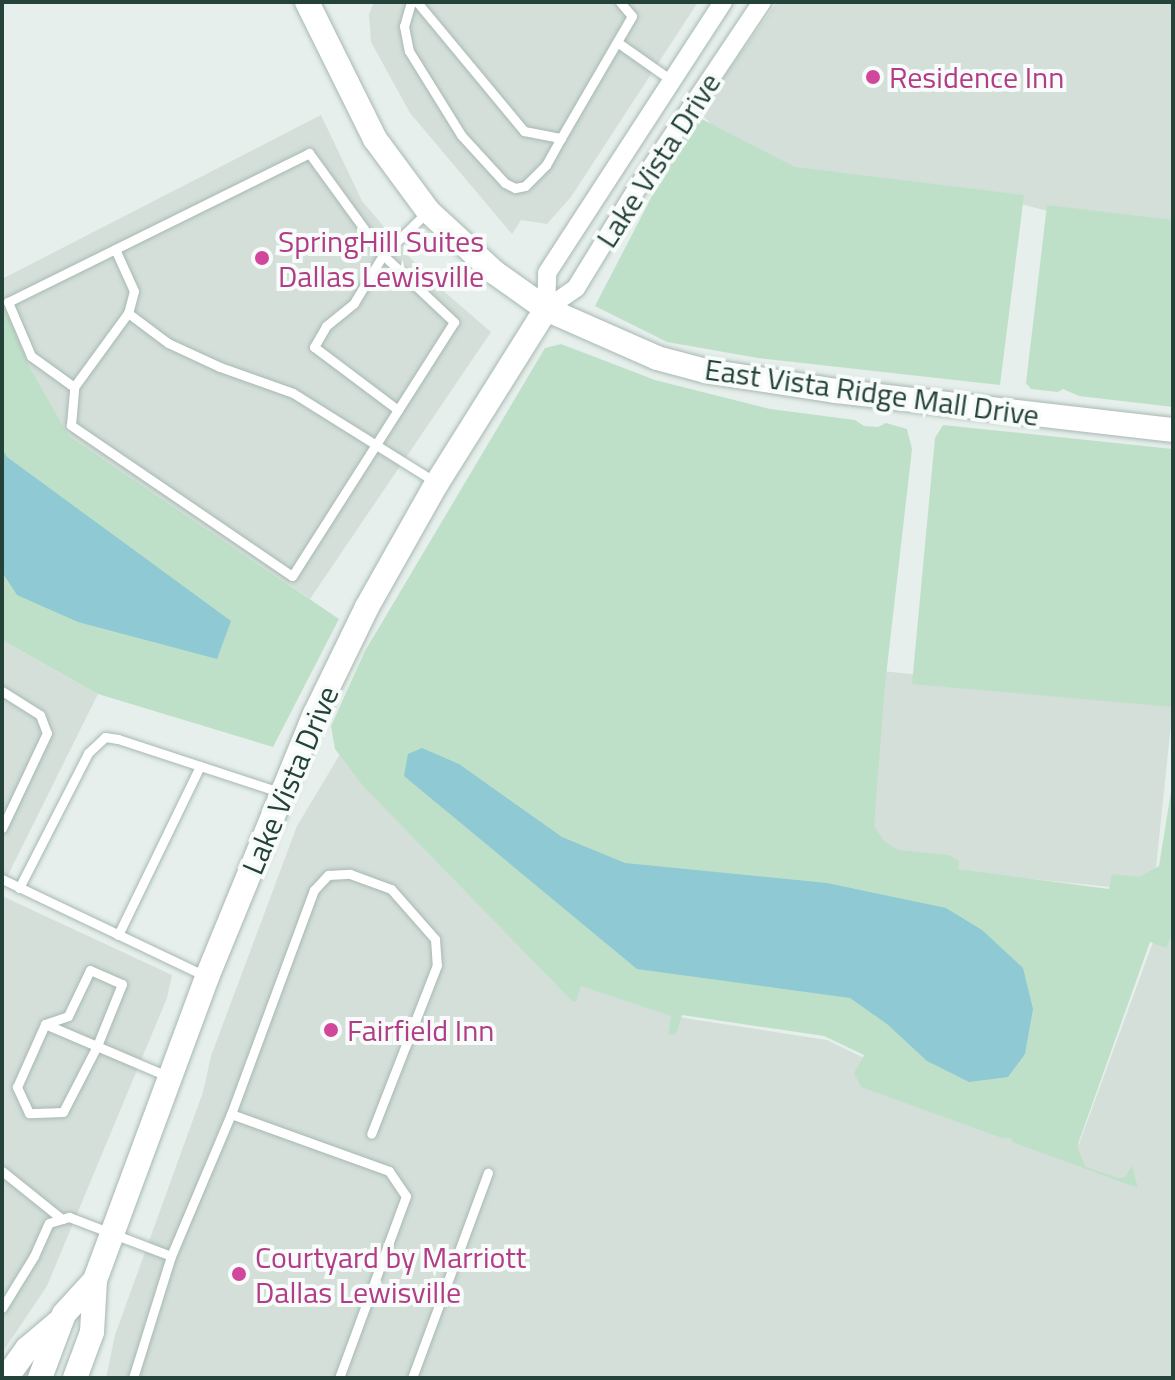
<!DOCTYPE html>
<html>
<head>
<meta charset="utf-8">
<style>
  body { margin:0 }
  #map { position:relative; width:1175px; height:1380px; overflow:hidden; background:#e6efeb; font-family:"Titillium Web",sans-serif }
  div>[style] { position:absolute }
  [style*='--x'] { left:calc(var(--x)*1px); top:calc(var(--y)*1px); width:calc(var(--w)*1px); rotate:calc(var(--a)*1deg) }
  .built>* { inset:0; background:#d4dfda; transform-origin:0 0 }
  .green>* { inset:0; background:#bfe0c8 }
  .water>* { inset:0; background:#8ec9d4 }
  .roads { filter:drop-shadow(0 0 2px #a8b8b2) drop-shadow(0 0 2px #a8b8b2) }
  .lane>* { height:9px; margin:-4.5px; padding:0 4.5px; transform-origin:4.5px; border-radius:4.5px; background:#fff }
  .street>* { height:18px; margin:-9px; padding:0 9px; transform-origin:9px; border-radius:9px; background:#fff }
  .secondary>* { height:24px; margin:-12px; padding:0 12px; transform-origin:12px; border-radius:12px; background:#fff }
  .dots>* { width:22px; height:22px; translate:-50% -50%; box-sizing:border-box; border:4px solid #f7fbf9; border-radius:50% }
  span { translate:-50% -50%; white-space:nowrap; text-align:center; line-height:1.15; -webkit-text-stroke:8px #f7fbf9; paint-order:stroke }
  .hotel-label { font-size:30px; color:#b23c85 }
  .left { translate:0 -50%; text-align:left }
  .street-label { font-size:30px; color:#24423a }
  .frame { position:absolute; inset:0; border:4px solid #24423a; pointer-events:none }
</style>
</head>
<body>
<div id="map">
  <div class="built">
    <i style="clip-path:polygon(374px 2px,698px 2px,571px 197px,547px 224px,521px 220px,512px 234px,410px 113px,371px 42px,369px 14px)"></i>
    <i style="clip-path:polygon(777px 2px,1173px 2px,1173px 227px,1047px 211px,1007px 200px,796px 172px,712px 125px,699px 112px)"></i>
    <i style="clip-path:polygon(321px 115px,362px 201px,425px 275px,491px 332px,310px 599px,69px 436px,28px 364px,2px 302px,2px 279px)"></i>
    <i style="clip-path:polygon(2px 640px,98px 694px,2px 887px)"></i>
    <i style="left:882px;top:671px;width:293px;height:191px;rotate:6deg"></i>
    <i style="clip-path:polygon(345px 746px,587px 986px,684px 1018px,827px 1040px,868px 1060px,1079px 1144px,1157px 931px,1173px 929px,1173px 1378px,106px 1378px,115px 1335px,203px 1092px,211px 1056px,297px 826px)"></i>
    <i style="clip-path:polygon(2px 896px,172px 975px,167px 998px,47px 1286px,2px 1353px)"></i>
  </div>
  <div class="green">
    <i style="clip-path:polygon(694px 115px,795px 167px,1024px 195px,1000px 385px,758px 358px,667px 342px,595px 306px)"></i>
    <i style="clip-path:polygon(1047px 205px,1173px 220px,1173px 407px,1079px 396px,1063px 389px,1058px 392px,1031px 389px,1026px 383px)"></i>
    <i style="clip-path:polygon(2px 302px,28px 364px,69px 436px,339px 619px,273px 747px,98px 694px,2px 640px)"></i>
    <i style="clip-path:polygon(561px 344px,655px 380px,770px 409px,855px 420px,864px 426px,878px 427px,886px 423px,907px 429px,912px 449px,885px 685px,874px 826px,884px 841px,898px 850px,949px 855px,959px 861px,958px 869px,1109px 889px,1112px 874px,1139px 877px,1159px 866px,1173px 779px,1173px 933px,1166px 948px,1150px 942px,1077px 1147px,1086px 1167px,1118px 1178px,1125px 1177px,1132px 1166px,1138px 1188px,1012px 1142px,1011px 1138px,1002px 1138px,861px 1087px,854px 1073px,864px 1055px,824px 1036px,682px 1015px,676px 1034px,668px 1035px,671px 1016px,581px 986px,576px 1001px,573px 1002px,363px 786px,335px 749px,331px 726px,365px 651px,545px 348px)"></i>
    <i style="clip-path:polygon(943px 425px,1173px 449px,1173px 707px,912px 684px,935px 438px)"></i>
  </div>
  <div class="water">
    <i style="clip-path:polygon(2px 448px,7px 457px,231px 621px,217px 659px,78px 622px,17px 595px,2px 572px)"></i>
    <i style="clip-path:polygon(422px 748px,459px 764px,562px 837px,625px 863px,827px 883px,946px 908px,982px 930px,1023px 968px,1033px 1009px,1025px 1054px,1008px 1077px,969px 1082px,927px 1061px,887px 1024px,850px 998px,637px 969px,404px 776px,408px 754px)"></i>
  </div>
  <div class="roads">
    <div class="lane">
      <i style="--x:411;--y:2;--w:25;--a:106"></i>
      <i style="--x:404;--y:26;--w:25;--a:79"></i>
      <i style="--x:409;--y:51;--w:99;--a:58.2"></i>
      <i style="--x:461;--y:135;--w:65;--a:47.5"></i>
      <i style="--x:505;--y:183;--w:11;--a:27"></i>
      <i style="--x:515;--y:188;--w:10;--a:-11"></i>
      <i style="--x:525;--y:186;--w:30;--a:-45"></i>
      <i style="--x:546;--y:165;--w:31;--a:-61"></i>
      <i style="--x:417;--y:2;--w:168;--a:50.3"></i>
      <i style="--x:524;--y:131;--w:38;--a:11"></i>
      <i style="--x:561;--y:138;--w:141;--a:-59.8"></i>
      <i style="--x:632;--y:16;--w:18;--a:-131"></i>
      <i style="--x:617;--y:42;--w:66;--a:35.1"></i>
      <i style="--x:309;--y:153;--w:126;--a:54"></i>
      <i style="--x:383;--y:255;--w:98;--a:43.3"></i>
      <i style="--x:454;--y:322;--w:301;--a:122.5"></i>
      <i style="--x:292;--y:576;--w:268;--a:-145.7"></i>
      <i style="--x:71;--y:425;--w:38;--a:-85"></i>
      <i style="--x:74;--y:387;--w:53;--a:-144.2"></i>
      <i style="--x:31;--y:356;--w:59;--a:-113.1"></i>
      <i style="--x:8;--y:302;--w:336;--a:-26.3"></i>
      <i style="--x:115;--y:249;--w:46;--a:65.7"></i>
      <i style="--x:134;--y:291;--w:23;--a:105"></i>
      <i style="--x:128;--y:313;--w:50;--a:36.9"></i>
      <i style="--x:168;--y:343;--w:57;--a:24.8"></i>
      <i style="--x:220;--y:367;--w:77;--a:19.6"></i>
      <i style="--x:293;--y:393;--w:166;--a:32"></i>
      <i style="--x:74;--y:387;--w:92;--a:-53.9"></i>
      <i style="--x:398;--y:410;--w:105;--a:-143.1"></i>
      <i style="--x:314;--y:347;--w:24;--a:-60"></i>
      <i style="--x:326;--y:326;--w:36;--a:-39"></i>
      <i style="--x:354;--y:303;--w:56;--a:-58.9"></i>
      <i style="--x:383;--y:255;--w:63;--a:-44.4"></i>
      <i style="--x:2;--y:691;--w:45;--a:32.3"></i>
      <i style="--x:40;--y:715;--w:19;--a:69"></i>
      <i style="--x:47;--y:733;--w:105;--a:115.3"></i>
      <i style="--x:2;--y:879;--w:225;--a:25.5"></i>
      <i style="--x:19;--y:888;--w:152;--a:-62.9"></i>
      <i style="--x:88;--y:753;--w:23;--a:-43"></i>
      <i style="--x:105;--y:737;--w:13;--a:9"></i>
      <i style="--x:118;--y:739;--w:169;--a:18.2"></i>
      <i style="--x:118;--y:935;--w:188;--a:-64.1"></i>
      <i style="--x:90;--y:970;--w:35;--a:24"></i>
      <i style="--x:122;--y:984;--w:67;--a:112"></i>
      <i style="--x:97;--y:1046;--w:74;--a:117.3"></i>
      <i style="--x:63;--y:1112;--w:34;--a:178"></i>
      <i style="--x:29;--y:1113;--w:29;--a:-115"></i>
      <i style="--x:17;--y:1087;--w:69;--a:-66"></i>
      <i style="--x:45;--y:1024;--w:24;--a:-19"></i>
      <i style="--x:68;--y:1016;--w:51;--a:-64.4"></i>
      <i style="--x:45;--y:1024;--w:133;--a:23.1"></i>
      <i style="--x:231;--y:1114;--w:168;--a:19.8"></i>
      <i style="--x:389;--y:1171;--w:30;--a:56"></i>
      <i style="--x:406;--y:1196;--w:194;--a:110.2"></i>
      <i style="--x:2;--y:1171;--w:77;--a:38.7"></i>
      <i style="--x:2;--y:1308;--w:61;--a:-58.4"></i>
      <i style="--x:34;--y:1256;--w:36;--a:-66"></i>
      <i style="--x:49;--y:1223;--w:21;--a:-17"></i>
      <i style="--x:69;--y:1217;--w:109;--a:20.9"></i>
      <i style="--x:171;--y:1256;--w:154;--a:-67.1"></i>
      <i style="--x:231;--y:1114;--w:239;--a:-69.7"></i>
      <i style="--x:314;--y:890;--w:21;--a:-47"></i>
      <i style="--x:328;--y:875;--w:22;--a:-3"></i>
      <i style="--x:350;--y:874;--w:44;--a:20.1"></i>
      <i style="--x:391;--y:889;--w:67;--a:48.7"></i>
      <i style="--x:435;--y:939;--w:26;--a:86"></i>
      <i style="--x:437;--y:965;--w:181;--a:111.3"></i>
      <i style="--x:133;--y:1378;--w:128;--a:-72.7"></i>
      <i style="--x:412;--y:1378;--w:219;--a:-69.7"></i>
    </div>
    <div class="street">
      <i style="--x:546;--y:309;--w:37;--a:-35"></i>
      <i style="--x:576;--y:288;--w:119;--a:-58.5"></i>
      <i style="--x:638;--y:187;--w:223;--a:-56.2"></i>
      <i style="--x:546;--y:309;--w:36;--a:-88"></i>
      <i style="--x:547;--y:273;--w:323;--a:-57"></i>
    </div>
    <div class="secondary">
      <i style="--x:307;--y:2;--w:153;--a:63.6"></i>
      <i style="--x:375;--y:139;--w:89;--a:53.6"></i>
      <i style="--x:428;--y:211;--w:90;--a:42.7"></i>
      <i style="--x:494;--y:272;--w:64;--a:35.4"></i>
      <i style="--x:546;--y:309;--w:121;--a:23.8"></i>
      <i style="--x:657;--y:358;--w:51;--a:14.9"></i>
      <i style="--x:706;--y:371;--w:132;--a:8.7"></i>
      <i style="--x:836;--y:391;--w:339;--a:6.6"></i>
      <i style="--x:6;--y:1378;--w:36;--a:-54"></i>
      <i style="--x:27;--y:1349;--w:43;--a:-40.3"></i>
      <i style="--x:40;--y:1378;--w:68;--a:-69.4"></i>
      <i style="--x:64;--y:1314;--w:46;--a:-47.6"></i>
      <i style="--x:75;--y:1378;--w:49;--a:-69.7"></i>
      <i style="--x:92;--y:1332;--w:52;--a:-86.7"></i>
      <i style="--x:95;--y:1280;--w:323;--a:-69.7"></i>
      <i style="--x:207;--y:977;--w:284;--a:-67.7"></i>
      <i style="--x:315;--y:714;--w:119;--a:-64.1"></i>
      <i style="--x:367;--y:607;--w:142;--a:-60.6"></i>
      <i style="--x:437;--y:483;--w:205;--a:-57.9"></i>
    </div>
  </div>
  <div class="dots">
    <i style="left:873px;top:77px;background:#d1479c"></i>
    <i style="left:262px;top:258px;background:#d1479c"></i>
    <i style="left:331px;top:1030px;background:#d1479c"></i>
    <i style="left:239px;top:1274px;background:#d1479c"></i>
  </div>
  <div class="hotel-label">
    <span class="left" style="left:889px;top:77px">Residence Inn</span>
    <span class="left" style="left:278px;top:258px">SpringHill Suites<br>Dallas Lewisville</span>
    <span class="left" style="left:347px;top:1030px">Fairfield Inn</span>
    <span class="left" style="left:255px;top:1274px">Courtyard by Marriott<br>Dallas Lewisville</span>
  </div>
  <div class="street-label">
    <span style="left:658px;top:160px;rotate:-57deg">Lake Vista Drive</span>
    <span style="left:872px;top:392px;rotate:8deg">East Vista Ridge Mall Drive</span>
    <span style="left:290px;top:780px;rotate:-67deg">Lake Vista Drive</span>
  </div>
  <div class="frame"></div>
</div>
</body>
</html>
